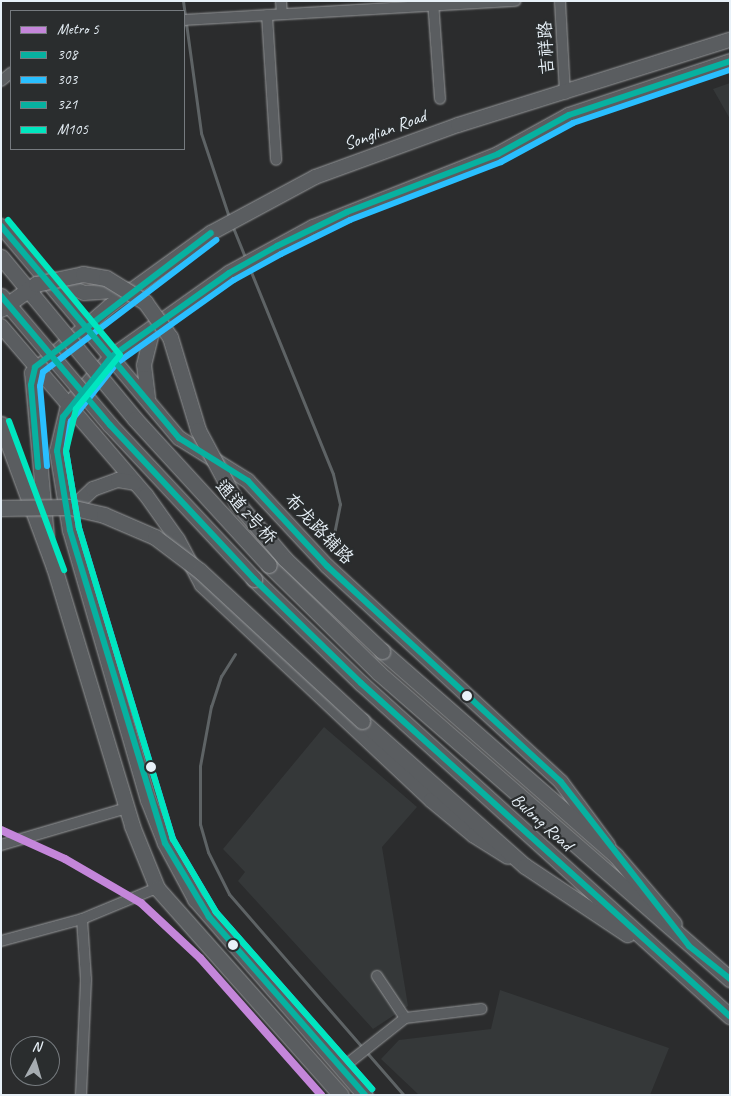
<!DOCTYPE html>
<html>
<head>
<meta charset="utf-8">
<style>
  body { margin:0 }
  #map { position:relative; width:731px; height:1096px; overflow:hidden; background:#2b2c2d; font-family:Caveat,"LXGW WenKai TC",sans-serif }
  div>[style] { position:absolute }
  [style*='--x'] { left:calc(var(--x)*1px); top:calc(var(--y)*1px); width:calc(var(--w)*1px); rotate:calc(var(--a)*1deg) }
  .built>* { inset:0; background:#353839 }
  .stream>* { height:3px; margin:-1.5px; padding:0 1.5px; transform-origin:1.5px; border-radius:1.5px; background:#5e6365 }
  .roads { filter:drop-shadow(0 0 1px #96989a) drop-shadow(0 0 1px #96989a) }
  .street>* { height:10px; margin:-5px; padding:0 5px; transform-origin:5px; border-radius:5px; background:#5a5d60 }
  .secondary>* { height:14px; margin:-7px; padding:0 7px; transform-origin:7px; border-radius:7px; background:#5a5d60 }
  .primary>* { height:15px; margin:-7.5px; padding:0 7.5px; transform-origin:7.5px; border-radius:7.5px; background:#5a5d60 }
  .bridges { filter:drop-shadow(0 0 1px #96989a) drop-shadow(0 0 1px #96989a) }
  .primary-bridge>* { height:15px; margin:-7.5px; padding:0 7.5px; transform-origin:7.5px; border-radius:7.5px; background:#5a5d60 }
  .bus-1>* { height:6px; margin:-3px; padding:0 3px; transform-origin:3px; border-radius:3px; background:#07b1a0 }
  .bus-2>* { height:6px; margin:-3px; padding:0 3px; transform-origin:3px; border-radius:3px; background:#29bfff }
  .bus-3>* { height:6px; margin:-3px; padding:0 3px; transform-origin:3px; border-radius:3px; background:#07b1a0 }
  .bus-4>* { height:6px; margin:-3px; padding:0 3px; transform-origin:3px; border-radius:3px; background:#00e6bf }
  .metro-1>* { height:8px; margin:-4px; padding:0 4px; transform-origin:4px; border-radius:4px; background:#c486da }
  .dots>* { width:14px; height:14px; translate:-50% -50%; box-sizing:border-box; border:2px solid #2a2d2e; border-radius:50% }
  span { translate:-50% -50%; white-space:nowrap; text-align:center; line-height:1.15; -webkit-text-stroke:4.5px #2a2d2e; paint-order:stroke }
  .street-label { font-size:18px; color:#e8f1f8 }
  .frame { position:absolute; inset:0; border:2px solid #e8f1f8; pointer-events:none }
  .legend { position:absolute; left:10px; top:10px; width:175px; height:140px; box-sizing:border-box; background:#2a2d2e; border:1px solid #767b7f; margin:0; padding:6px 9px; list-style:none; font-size:15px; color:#e8f1f8 }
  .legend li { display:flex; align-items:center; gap:10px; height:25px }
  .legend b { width:25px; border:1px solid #767b7f }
  .north { position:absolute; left:10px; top:1036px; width:50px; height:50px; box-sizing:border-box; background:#2a2d2e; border:1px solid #767b7f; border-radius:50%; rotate:6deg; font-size:14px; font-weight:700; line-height:20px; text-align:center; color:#e8f1f8 }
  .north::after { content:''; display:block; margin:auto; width:18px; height:22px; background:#a6acb1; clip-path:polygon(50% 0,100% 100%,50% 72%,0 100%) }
</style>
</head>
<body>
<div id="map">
  <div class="built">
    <i style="clip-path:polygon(730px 83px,730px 119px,713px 89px)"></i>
    <i style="clip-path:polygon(324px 727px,417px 807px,382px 847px,408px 1006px,373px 1029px,238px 881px,245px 872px,223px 849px)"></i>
    <i style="clip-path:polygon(500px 990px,669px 1048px,650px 1095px,419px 1095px,381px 1059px,399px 1040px,491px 1029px)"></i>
  </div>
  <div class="stream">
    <i style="--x:183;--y:1;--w:133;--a:82.2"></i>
    <i style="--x:201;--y:133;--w:92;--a:71.6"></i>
    <i style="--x:232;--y:225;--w:37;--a:68"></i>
    <i style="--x:249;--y:267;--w:223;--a:67.9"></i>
    <i style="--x:333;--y:474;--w:31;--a:77"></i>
    <i style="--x:340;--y:504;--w:41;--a:101.3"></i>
    <i style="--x:235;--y:654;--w:26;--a:122"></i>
    <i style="--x:221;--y:676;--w:32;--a:108"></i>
    <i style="--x:211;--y:706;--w:61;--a:100.4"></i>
    <i style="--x:200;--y:766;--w:58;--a:90"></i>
    <i style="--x:200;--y:824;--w:29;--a:74"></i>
    <i style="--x:208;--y:852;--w:47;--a:63.4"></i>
    <i style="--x:229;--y:894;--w:267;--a:49"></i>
  </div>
  <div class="roads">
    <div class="street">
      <i style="--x:281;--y:1;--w:13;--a:86"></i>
      <i style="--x:433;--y:1;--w:98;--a:85.9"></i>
      <i style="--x:560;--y:1;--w:93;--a:86.9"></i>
      <i style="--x:267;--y:15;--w:145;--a:86.4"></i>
      <i style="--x:184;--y:20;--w:332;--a:-3.3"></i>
      <i style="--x:1;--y:81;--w:13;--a:-39"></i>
      <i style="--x:1;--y:845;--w:131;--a:-16.4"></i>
      <i style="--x:1;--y:941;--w:84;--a:-15.2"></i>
      <i style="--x:82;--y:919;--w:81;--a:-22.5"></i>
      <i style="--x:377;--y:976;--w:50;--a:56.3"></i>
      <i style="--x:342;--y:1068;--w:80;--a:-38.4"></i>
      <i style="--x:405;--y:1018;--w:77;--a:-6.8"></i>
      <i style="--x:81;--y:1095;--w:116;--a:-87.5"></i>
      <i style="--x:86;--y:979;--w:60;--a:-93.8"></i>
    </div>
    <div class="secondary">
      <i style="--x:1;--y:226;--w:277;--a:50"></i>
      <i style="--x:179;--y:438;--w:81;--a:31.9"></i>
      <i style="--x:248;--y:481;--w:116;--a:47.1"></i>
      <i style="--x:327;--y:566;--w:318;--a:42.7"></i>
      <i style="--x:561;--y:782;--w:79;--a:53.3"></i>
      <i style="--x:49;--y:278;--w:38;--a:23"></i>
      <i style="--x:84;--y:293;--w:45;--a:-3.8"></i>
      <i style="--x:1;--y:326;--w:223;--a:49.4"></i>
      <i style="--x:146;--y:495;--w:55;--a:54.6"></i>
      <i style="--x:178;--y:540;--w:51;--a:61.9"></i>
      <i style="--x:202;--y:585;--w:314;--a:43.2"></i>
      <i style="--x:431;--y:800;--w:55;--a:39.8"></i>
      <i style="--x:473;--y:835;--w:41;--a:32.2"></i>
      <i style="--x:111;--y:357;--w:145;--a:-35.4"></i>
      <i style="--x:229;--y:273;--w:96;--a:-28.7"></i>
      <i style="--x:313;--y:227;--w:199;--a:-21.5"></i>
      <i style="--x:498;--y:154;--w:81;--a:-28.8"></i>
      <i style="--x:569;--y:115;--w:170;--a:-18.5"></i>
      <i style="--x:148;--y:397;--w:32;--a:-97"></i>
      <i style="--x:144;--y:365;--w:37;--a:-76"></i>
      <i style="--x:71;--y:517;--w:16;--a:-63"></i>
      <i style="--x:78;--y:503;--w:21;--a:-43"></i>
      <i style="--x:93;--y:489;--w:27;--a:-20"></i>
      <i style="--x:118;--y:480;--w:17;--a:10"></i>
      <i style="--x:47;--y:537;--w:165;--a:-95.2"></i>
      <i style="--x:32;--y:373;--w:103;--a:-40.7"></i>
      <i style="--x:110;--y:306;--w:125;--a:-35.9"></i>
      <i style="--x:211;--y:233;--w:118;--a:-28.3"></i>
      <i style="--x:315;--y:177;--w:152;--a:-20"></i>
      <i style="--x:458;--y:125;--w:285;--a:-17.4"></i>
    </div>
    <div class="primary">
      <i style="--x:111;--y:357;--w:64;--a:131.9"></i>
      <i style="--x:68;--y:405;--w:47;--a:103.4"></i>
      <i style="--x:57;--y:451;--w:80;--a:80.7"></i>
      <i style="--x:70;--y:530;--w:281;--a:73.9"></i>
      <i style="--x:148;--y:800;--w:46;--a:68.4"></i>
      <i style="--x:165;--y:843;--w:64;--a:61.8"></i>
      <i style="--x:195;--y:899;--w:259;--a:49.1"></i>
      <i style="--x:1;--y:424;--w:153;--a:69.7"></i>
      <i style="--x:54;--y:567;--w:270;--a:73.2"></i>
      <i style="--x:132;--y:826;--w:67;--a:68"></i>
      <i style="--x:157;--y:888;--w:277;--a:48.4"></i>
      <i style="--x:269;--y:565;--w:154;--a:44.5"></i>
      <i style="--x:379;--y:673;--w:466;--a:41.1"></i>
      <i style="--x:254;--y:579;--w:149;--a:44.2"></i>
      <i style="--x:361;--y:683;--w:497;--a:42.1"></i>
      <i style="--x:382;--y:651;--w:311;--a:41.2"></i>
      <i style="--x:616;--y:856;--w:89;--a:49.5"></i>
      <i style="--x:362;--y:721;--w:218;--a:41.7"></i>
      <i style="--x:525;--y:866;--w:123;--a:33.7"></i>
    </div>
  </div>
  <div class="bridges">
    <div class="primary-bridge">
      <i style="--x:1;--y:257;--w:210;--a:50.4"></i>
      <i style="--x:135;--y:419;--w:198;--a:47.5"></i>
      <i style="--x:1;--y:296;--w:169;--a:49.8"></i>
      <i style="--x:110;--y:425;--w:211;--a:46.9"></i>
      <i style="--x:1;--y:309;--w:43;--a:-35.5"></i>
      <i style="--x:36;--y:284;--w:48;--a:-12"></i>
      <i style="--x:83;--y:274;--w:23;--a:10"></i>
      <i style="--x:106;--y:278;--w:46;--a:31.6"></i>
      <i style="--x:145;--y:302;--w:43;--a:54.5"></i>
      <i style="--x:170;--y:337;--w:97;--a:73.2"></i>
      <i style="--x:198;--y:430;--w:83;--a:61.9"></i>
      <i style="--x:237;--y:503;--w:74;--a:49.4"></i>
      <i style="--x:285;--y:559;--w:134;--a:43.5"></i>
      <i style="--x:1;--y:508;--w:69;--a:-0.8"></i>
      <i style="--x:70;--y:507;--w:35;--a:13"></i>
      <i style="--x:104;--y:515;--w:56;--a:23.3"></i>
      <i style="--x:155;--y:537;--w:56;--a:37.1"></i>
      <i style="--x:200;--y:571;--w:221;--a:42.8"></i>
    </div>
  </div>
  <div class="bus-1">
    <i style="--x:38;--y:467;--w:82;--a:-94.9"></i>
    <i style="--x:31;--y:385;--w:18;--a:-77"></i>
    <i style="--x:35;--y:367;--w:221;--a:-37.3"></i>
    <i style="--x:365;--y:1095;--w:237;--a:-131.2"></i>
    <i style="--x:209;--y:917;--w:86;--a:-120.7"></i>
    <i style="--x:165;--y:843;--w:327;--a:-106.9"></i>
    <i style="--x:70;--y:530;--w:80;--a:-99.3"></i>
    <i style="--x:57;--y:451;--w:35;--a:-80"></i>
    <i style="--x:63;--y:417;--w:77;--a:-51.3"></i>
    <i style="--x:111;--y:357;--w:145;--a:-35.4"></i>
    <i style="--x:229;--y:273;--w:55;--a:-29.4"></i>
    <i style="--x:277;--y:246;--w:78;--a:-25.9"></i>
    <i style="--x:347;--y:212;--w:162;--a:-21"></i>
    <i style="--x:498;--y:154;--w:81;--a:-28.8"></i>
    <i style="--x:569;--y:115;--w:170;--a:-18.5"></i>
  </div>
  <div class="bus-2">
    <i style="--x:47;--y:466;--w:80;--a:-95"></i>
    <i style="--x:40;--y:386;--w:14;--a:-78"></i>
    <i style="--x:43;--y:372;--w:218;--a:-37.3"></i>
    <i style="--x:372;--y:1089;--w:236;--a:-131.4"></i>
    <i style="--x:216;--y:912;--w:85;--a:-120.5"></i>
    <i style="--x:173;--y:839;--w:325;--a:-106.8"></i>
    <i style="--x:79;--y:528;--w:78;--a:-99.6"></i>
    <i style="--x:66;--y:451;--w:30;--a:-81"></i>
    <i style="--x:71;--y:421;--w:74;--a:-51.6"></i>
    <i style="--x:117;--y:363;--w:143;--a:-35.4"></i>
    <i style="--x:234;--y:280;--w:54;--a:-29"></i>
    <i style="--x:281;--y:254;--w:77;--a:-26.2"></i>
    <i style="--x:350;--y:220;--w:162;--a:-21"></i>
    <i style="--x:501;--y:162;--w:82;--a:-28.4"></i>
    <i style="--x:573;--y:123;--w:166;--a:-18.7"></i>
  </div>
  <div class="bus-3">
    <i style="--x:1;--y:226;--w:277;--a:50"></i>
    <i style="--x:179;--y:438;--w:81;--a:31.9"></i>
    <i style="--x:248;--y:481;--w:116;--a:47.1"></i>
    <i style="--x:327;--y:566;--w:318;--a:42.7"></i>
    <i style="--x:561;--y:782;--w:208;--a:52"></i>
    <i style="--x:689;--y:946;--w:53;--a:38.8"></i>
    <i style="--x:1;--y:296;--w:169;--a:49.8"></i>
    <i style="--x:110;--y:425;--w:211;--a:46.9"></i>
    <i style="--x:254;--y:579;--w:149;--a:44.2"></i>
    <i style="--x:361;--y:683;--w:497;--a:42.1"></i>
  </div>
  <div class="bus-4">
    <i style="--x:8;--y:220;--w:175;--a:50.3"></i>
    <i style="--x:120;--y:355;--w:70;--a:129.2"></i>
    <i style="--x:76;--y:409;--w:43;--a:103.4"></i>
    <i style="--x:66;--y:451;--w:78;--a:80.4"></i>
    <i style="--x:79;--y:528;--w:325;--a:73.2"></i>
    <i style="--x:173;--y:839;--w:85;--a:59.5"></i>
    <i style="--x:216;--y:912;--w:236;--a:48.6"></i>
    <i style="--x:9;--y:421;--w:159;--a:69.7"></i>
  </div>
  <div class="metro-1">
    <i style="--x:1;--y:830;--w:70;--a:24.4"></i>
    <i style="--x:65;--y:859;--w:88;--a:30.1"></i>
    <i style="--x:141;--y:903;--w:81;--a:43"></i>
    <i style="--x:200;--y:958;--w:183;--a:48.5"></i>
  </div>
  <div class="dots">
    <i style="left:467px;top:696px;background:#e8f1f8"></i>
    <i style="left:151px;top:767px;background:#e8f1f8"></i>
    <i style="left:233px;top:945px;background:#e8f1f8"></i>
  </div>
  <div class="street-label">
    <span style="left:546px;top:48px;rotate:-93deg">吉祥路</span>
    <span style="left:385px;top:130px;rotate:-20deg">Songlian Road</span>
    <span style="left:246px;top:512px;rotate:47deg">通道2号桥</span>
    <span style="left:319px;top:529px;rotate:46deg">布龙路辅路</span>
    <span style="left:542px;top:822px;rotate:42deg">Bulong Road</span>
  </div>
  <div class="frame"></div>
  <ul class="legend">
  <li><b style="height:6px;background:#c486da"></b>Metro 5</li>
  <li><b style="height:6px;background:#07b1a0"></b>308</li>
  <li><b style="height:6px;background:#29bfff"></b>303</li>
  <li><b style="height:6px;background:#07b1a0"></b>321</li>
  <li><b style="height:6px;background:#00e6bf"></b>M105</li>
  </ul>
  <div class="north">N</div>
</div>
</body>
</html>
